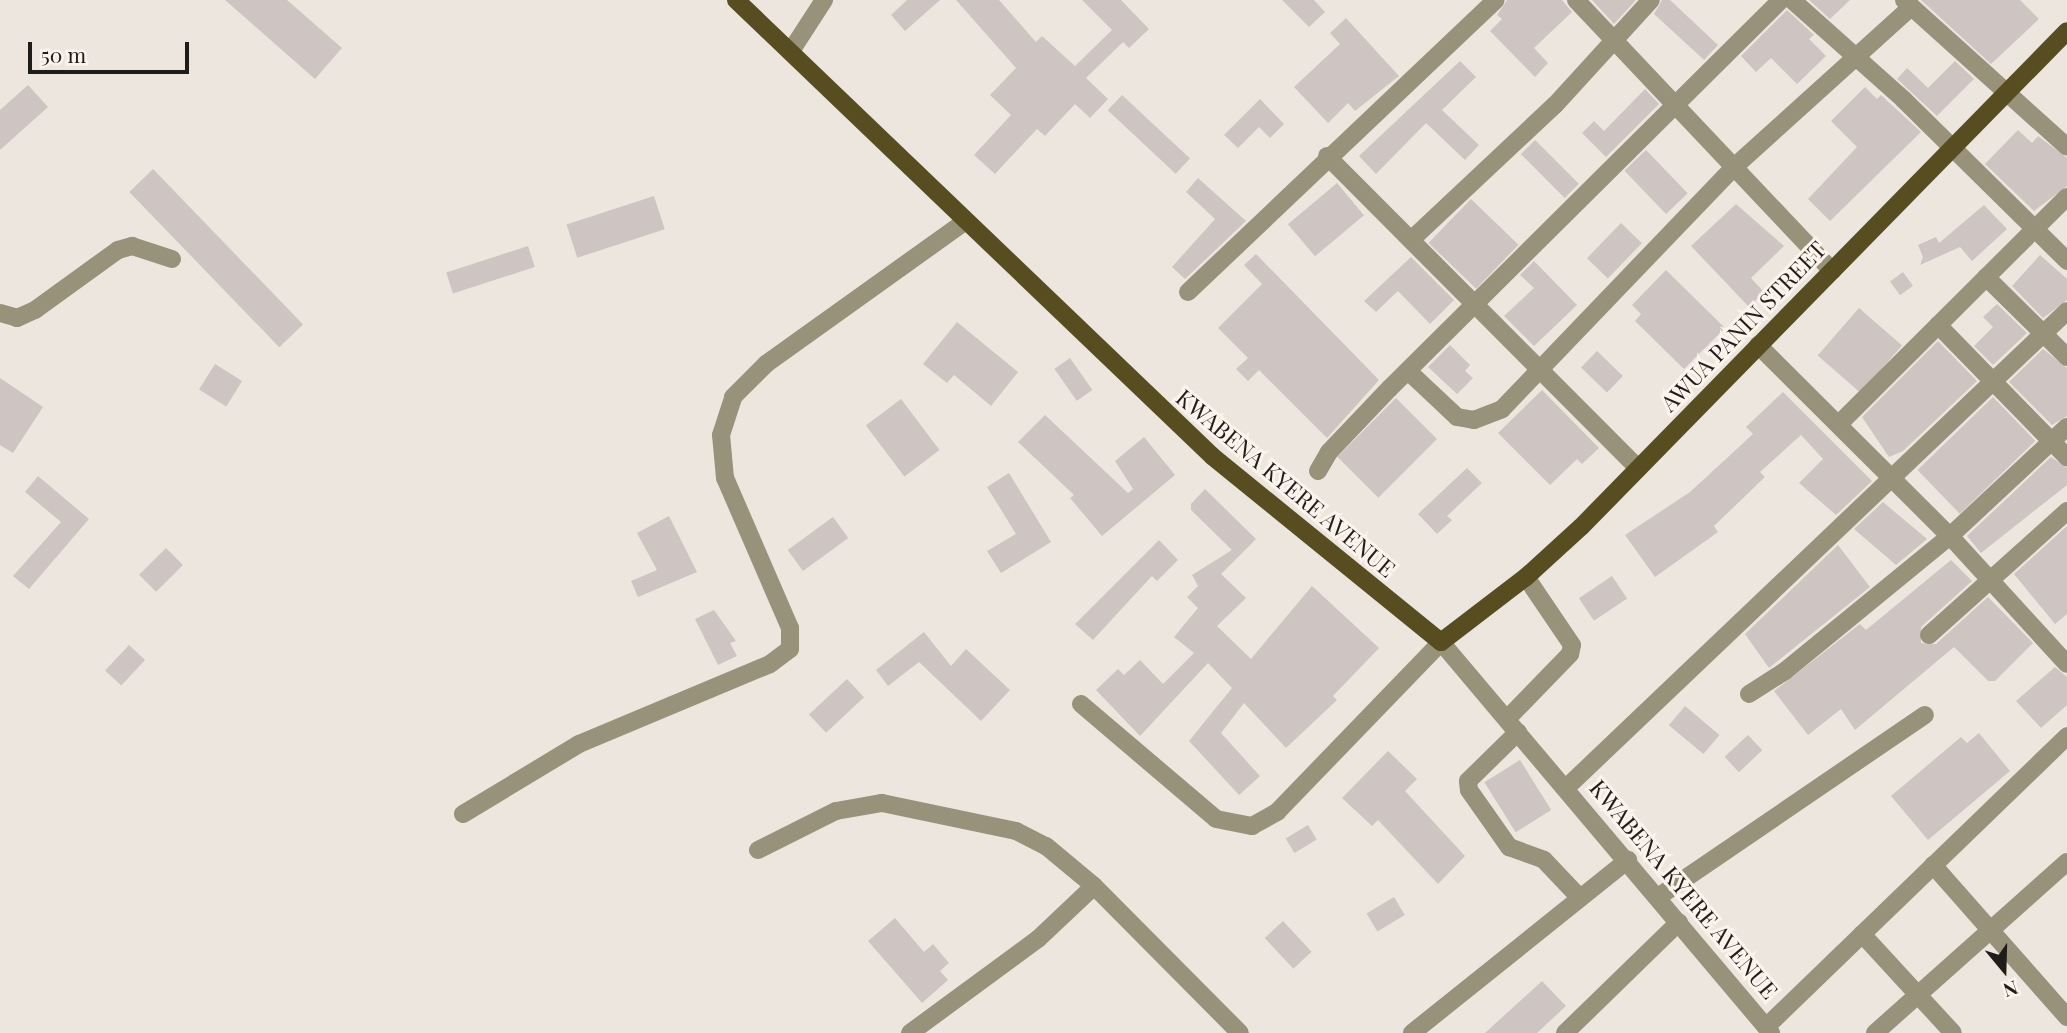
<!DOCTYPE html>
<html>
<head>
<meta charset="utf-8">
<style>
  body { margin:0 }
  #map { position:relative; width:2067px; height:1033px; overflow:hidden; background:#ede6df; font-family:"Playfair Display",serif }
  div>[style] { position:absolute }
  [style*='--x'] { left:calc(var(--x)*1px); top:calc(var(--y)*1px); width:calc(var(--w)*1px); rotate:calc(var(--a)*1deg) }
  .building>* { inset:0; background:#cec4c1; transform-origin:0 0 }
  .minor>* { height:18px; margin:-9px; padding:0 9px; transform-origin:9px; border-radius:9px; background:#98927b }
  .major>* { height:18px; margin:-9px; padding:0 9px; transform-origin:9px; border-radius:9px; background:#584c21 }
  span { translate:-50% -50%; white-space:nowrap; text-align:center; line-height:1.15; -webkit-text-stroke:6px #fbf3ec; paint-order:stroke }
  .street-label { font-size:23px; color:#1f1d1a }
  .north { position:absolute; left:1969px; top:935px; width:70px; height:70px; -webkit-text-stroke:5px #fbf3ec; paint-order:stroke; rotate:161deg; font-size:19px; font-weight:700; line-height:28px; text-align:center; color:#1f1d1a }
  .north::after { content:''; display:block; margin:auto; width:24px; height:32px; background:#1f1d1a; clip-path:polygon(50% 0,100% 100%,50% 72%,0 100%) }
  .scale { position:absolute; left:28px; top:42px; width:161px; height:32px; box-sizing:border-box; border:4px solid #1f1d1a; border-top:0; padding-left:9px; font-size:21px; line-height:24px; white-space:nowrap; color:#1f1d1a; -webkit-text-stroke:5px #fbf3ec; paint-order:stroke }
</style>
</head>
<body>
<div id="map">
  <div class="building">
    <i style="clip-path:polygon(225px 0,287px 0,342px 48px,315px 79px)"></i>
    <i style="clip-path:polygon(907px 0,940px 0,905px 31px,891px 15px)"></i>
    <i style="clip-path:polygon(956px 0,999px 0,1036px 42px,1042px 36px,1075px 66px,1112px 30px,1082px 0,1121px 0,1149px 29px,1129px 48px,1123px 42px,1086px 78px,1108px 99px,1090px 118px,1075px 104px,1045px 136px,1037px 129px,995px 174px,974px 155px,1011px 115px,990px 95px,1016px 68px)"></i>
    <i style="clip-path:polygon(1282px 0,1314px 0,1325px 12px,1309px 27px)"></i>
    <i style="clip-path:polygon(1507px 0,1562px 0,1572px 12px,1534px 48px,1548px 63px,1535px 77px,1490px 31px,1502px 19px,1497px 15px)"></i>
    <i style="clip-path:polygon(1592px 0,1636px 0,1614px 24px)"></i>
    <i style="clip-path:polygon(1662px 0,1670px 0,1718px 45px,1704px 60px,1654px 14px)"></i>
    <i style="clip-path:polygon(1809px 0,1850px 0,1830px 19px)"></i>
    <i style="clip-path:polygon(1921px 0,2020px 0,2039px 19px,1991px 64px)"></i>
    <i style="clip-path:polygon(1787px 10px,1814px 35px,1809px 39px,1826px 56px,1797px 84px,1771px 58px,1756px 72px,1741px 56px)"></i>
    <i style="clip-path:polygon(1346px 18px,1399px 76px,1355px 111px,1348px 103px,1328px 123px,1294px 87px,1340px 44px,1330px 33px)"></i>
    <i style="clip-path:polygon(1460px 61px,1476px 77px,1442px 110px,1479px 145px,1465px 160px,1426px 123px,1376px 174px,1359px 156px)"></i>
    <i style="clip-path:polygon(1955px 61px,1974px 79px,1937px 116px,1897px 79px,1907px 68px,1928px 88px)"></i>
    <i style="clip-path:polygon(28px 85px,48px 107px,0 150px,0 110px)"></i>
    <i style="clip-path:polygon(1865px 87px,1877px 99px,1881px 95px,1921px 132px,1830px 221px,1808px 199px,1857px 147px,1831px 121px)"></i>
    <i style="clip-path:polygon(1645px 89px,1659px 104px,1606px 157px,1582px 133px,1594px 121px,1604px 131px)"></i>
    <i style="left:1122px;top:95px;width:93px;height:21px;rotate:43deg"></i>
    <i style="clip-path:polygon(1260px 99px,1284px 124px,1270px 138px,1259px 127px,1238px 148px,1224px 135px)"></i>
    <i style="clip-path:polygon(2018px 130px,2032px 143px,2038px 136px,2067px 158px,2067px 186px,2034px 211px,1985px 164px)"></i>
    <i style="left:1535px;top:140px;width:62px;height:20px;rotate:45deg"></i>
    <i style="left:1646px;top:150px;width:60px;height:30px;rotate:46deg"></i>
    <i style="left:153px;top:169px;width:216px;height:33px;rotate:46deg"></i>
    <i style="clip-path:polygon(1198px 178px,1246px 221px,1185px 279px,1172px 267px,1215px 219px,1186px 192px)"></i>
    <i style="left:1337px;top:183px;width:42px;height:64px;rotate:50deg"></i>
    <i style="left:654px;top:196px;width:35px;height:92px;rotate:72deg"></i>
    <i style="left:1471px;top:199px;width:66px;height:61px;rotate:44deg"></i>
    <i style="clip-path:polygon(1736px 204px,1784px 246px,1751px 278px,1764px 292px,1749px 307px,1691px 246px)"></i>
    <i style="clip-path:polygon(1984px 205px,2007px 229px,1972px 261px,1960px 247px,1920px 265px,1923px 257px,1918px 245px,1936px 237px,1939px 243px)"></i>
    <i style="left:1621px;top:223px;width:29px;height:49px;rotate:44deg"></i>
    <i style="left:528px;top:246px;width:22px;height:86px;rotate:72deg"></i>
    <i style="clip-path:polygon(1256px 254px,1379px 380px,1327px 438px,1259px 370px,1248px 381px,1236px 369px,1248px 358px,1218px 328px,1262px 284px,1244px 265px)"></i>
    <i style="clip-path:polygon(2040px 255px,2067px 279px,2067px 300px,2043px 318px,2012px 286px)"></i>
    <i style="clip-path:polygon(1411px 257px,1454px 300px,1430px 324px,1398px 291px,1376px 312px,1364px 301px)"></i>
    <i style="clip-path:polygon(1534px 261px,1577px 305px,1534px 346px,1504px 316px,1534px 288px,1520px 275px)"></i>
    <i style="clip-path:polygon(1666px 270px,1725px 328px,1684px 369px,1635px 321px,1641px 314px,1632px 305px)"></i>
    <i style="left:1903px;top:272px;width:17px;height:16px;rotate:54deg"></i>
    <i style="clip-path:polygon(1997px 304px,2027px 333px,1993px 365px,1974px 346px,1993px 327px,1983px 317px)"></i>
    <i style="left:1859px;top:308px;width:57px;height:63px;rotate:41deg"></i>
    <i style="clip-path:polygon(957px 322px,1018px 372px,991px 406px,954px 375px,947px 383px,923px 364px)"></i>
    <i style="clip-path:polygon(1938px 341px,1977px 381px,1903px 451px,1889px 457px,1862px 417px)"></i>
    <i style="clip-path:polygon(1450px 345px,1470px 365px,1465px 371px,1473px 378px,1457px 394px,1428px 367px)"></i>
    <i style="clip-path:polygon(2043px 349px,2067px 368px,2067px 416px,2052px 425px,2009px 382px)"></i>
    <i style="left:1597px;top:351px;width:36px;height:23px;rotate:44deg"></i>
    <i style="left:1070px;top:358px;width:39px;height:19px;rotate:55deg"></i>
    <i style="left:215px;top:364px;width:32px;height:30px;rotate:32deg"></i>
    <i style="clip-path:polygon(0 378px,43px 407px,13px 453px,0 445px)"></i>
    <i style="clip-path:polygon(1542px 390px,1599px 448px,1582px 464px,1577px 459px,1550px 485px,1498px 433px)"></i>
    <i style="clip-path:polygon(1783px 392px,1872px 481px,1836px 515px,1799px 483px,1823px 459px,1801px 435px,1760px 472px,1765px 477px,1714px 526px,1718px 532px,1655px 577px,1625px 535px,1690px 492px,1753px 434px,1746px 427px)"></i>
    <i style="left:1993px;top:397px;width:61px;height:105px;rotate:46deg"></i>
    <i style="left:1396px;top:398px;width:58px;height:83px;rotate:45deg"></i>
    <i style="left:901px;top:399px;width:64px;height:44px;rotate:53deg"></i>
    <i style="clip-path:polygon(1045px 415px,1128px 493px,1133px 489px,1115px 461px,1144px 437px,1175px 475px,1102px 536px,1070px 498px,1074px 495px,1018px 442px)"></i>
    <i style="clip-path:polygon(2051px 457px,2067px 468px,2067px 485px,1981px 553px,1967px 536px)"></i>
    <i style="clip-path:polygon(1467px 468px,1482px 483px,1447px 516px,1452px 520px,1437px 534px,1418px 514px)"></i>
    <i style="clip-path:polygon(1009px 473px,1051px 542px,1001px 573px,987px 551px,1016px 534px,987px 487px)"></i>
    <i style="clip-path:polygon(38px 476px,89px 519px,29px 589px,13px 576px,61px 522px,25px 492px)"></i>
    <i style="clip-path:polygon(1205px 489px,1256px 539px,1221px 574px,1246px 598px,1217px 626px,1251px 659px,1312px 586px,1379px 648px,1333px 696px,1337px 700px,1286px 748px,1244px 703px,1221px 733px,1260px 776px,1239px 795px,1189px 741px,1232px 688px,1208px 663px,1140px 736px,1096px 690px,1118px 669px,1124px 675px,1140px 660px,1163px 684px,1194px 653px,1174px 637px,1198px 608px,1187px 597px,1198px 586px,1192px 575px,1232px 550px,1191px 510px,1191px 504px)"></i>
    <i style="clip-path:polygon(1883px 502px,1927px 539px,1896px 565px,1854px 529px)"></i>
    <i style="clip-path:polygon(669px 516px,697px 572px,638px 597px,631px 581px,657px 570px,637px 533px)"></i>
    <i style="left:833px;top:517px;width:26px;height:56px;rotate:54deg"></i>
    <i style="clip-path:polygon(2067px 526px,2067px 614px,2055px 624px,2014px 574px)"></i>
    <i style="clip-path:polygon(1159px 540px,1178px 560px,1157px 581px,1152px 576px,1093px 640px,1075px 624px)"></i>
    <i style="clip-path:polygon(1838px 545px,1870px 587px,1769px 668px,1745px 634px)"></i>
    <i style="left:166px;top:548px;width:24px;height:38px;rotate:45deg"></i>
    <i style="clip-path:polygon(1951px 560px,1972px 581px,1921px 627px,1921px 643px,1936px 644px,1988px 597px,2033px 643px,1995px 681px,1988px 681px,1954px 647px,1855px 730px,1841px 709px,1808px 735px,1774px 691px,1860px 624px,1866px 630px)"></i>
    <i style="left:1612px;top:576px;width:27px;height:40px;rotate:56deg"></i>
    <i style="clip-path:polygon(714px 610px,736px 641px,730px 643px,737px 656px,718px 665px,695px 619px)"></i>
    <i style="clip-path:polygon(924px 632px,951px 666px,966px 649px,1010px 690px,981px 721px,919px 662px,888px 686px,876px 670px)"></i>
    <i style="left:129px;top:645px;width:22px;height:35px;rotate:43deg"></i>
    <i style="clip-path:polygon(2055px 667px,2067px 677px,2067px 705px,2041px 728px,2016px 701px)"></i>
    <i style="left:847px;top:679px;width:25px;height:52px;rotate:47deg"></i>
    <i style="left:1685px;top:706px;width:45px;height:25px;rotate:40deg"></i>
    <i style="clip-path:polygon(1979px 733px,2010px 771px,1928px 840px,1891px 796px,1961px 737px,1967px 743px)"></i>
    <i style="left:1748px;top:735px;width:21px;height:32px;rotate:47deg"></i>
    <i style="clip-path:polygon(1388px 751px,1417px 779px,1405px 791px,1465px 856px,1438px 884px,1378px 820px,1372px 826px,1342px 798px)"></i>
    <i style="left:1520px;top:760px;width:59px;height:42px;rotate:58deg"></i>
    <i style="left:1308px;top:825px;width:17px;height:26px;rotate:59deg"></i>
    <i style="left:1394px;top:897px;width:21px;height:32px;rotate:59deg"></i>
    <i style="clip-path:polygon(895px 918px,924px 952px,933px 944px,949px 963px,940px 971px,948px 980px,922px 1003px,868px 941px)"></i>
    <i style="left:1283px;top:921px;width:42px;height:25px;rotate:47deg"></i>
    <i style="clip-path:polygon(1542px 981px,1566px 1006px,1537px 1033px,1485px 1033px)"></i>
  </div>
  <div class="minor">
    <i style="--x:1576;--y:0;--w:373;--a:46.6"></i>
    <i style="--x:1792;--y:0;--w:149;--a:41.7"></i>
    <i style="--x:1903;--y:99;--w:231;--a:44.6"></i>
    <i style="--x:1904;--y:0;--w:219;--a:42"></i>
    <i style="--x:791;--y:51;--w:61;--a:-57.1"></i>
    <i style="--x:1327;--y:156;--w:441;--a:45.1"></i>
    <i style="--x:1411;--y:240;--w:197;--a:-43.2"></i>
    <i style="--x:1555;--y:105;--w:142;--a:-47.6"></i>
    <i style="--x:1986;--y:277;--w:114;--a:44.6"></i>
    <i style="--x:1188;--y:292;--w:424;--a:-43.5"></i>
    <i style="--x:0;--y:313;--w:18;--a:16"></i>
    <i style="--x:17;--y:318;--w:20;--a:-24"></i>
    <i style="--x:35;--y:310;--w:102;--a:-35.9"></i>
    <i style="--x:118;--y:250;--w:15;--a:-16"></i>
    <i style="--x:132;--y:246;--w:42;--a:18"></i>
    <i style="--x:1938;--y:325;--w:185;--a:45.7"></i>
    <i style="--x:1758;--y:345;--w:271;--a:44.9"></i>
    <i style="--x:1950;--y:536;--w:173;--a:47.6"></i>
    <i style="--x:1408;--y:371;--w:67;--a:43.2"></i>
    <i style="--x:1457;--y:417;--w:17;--a:10"></i>
    <i style="--x:1474;--y:420;--w:30;--a:-21"></i>
    <i style="--x:1502;--y:409;--w:334;--a:-46.2"></i>
    <i style="--x:1733;--y:168;--w:240;--a:-42.1"></i>
    <i style="--x:1840;--y:423;--w:320;--a:-44.9"></i>
    <i style="--x:1318;--y:471;--w:22;--a:-60"></i>
    <i style="--x:1329;--y:452;--w:88;--a:-46.4"></i>
    <i style="--x:1390;--y:388;--w:551;--a:-44.78"></i>
    <i style="--x:1929;--y:635;--w:186;--a:-41.9"></i>
    <i style="--x:1749;--y:694;--w:43;--a:-32.6"></i>
    <i style="--x:1785;--y:671;--w:213;--a:-39.3"></i>
    <i style="--x:1950;--y:536;--w:160;--a:-43"></i>
    <i style="--x:1081;--y:704;--w:177;--a:40.4"></i>
    <i style="--x:1216;--y:819;--w:37;--a:11"></i>
    <i style="--x:1252;--y:826;--w:29;--a:-29"></i>
    <i style="--x:1277;--y:812;--w:236;--a:-46"></i>
    <i style="--x:1441;--y:642;--w:512;--a:49.84"></i>
    <i style="--x:1507;--y:719;--w:91;--a:-45.9"></i>
    <i style="--x:1570;--y:654;--w:9;--a:-77"></i>
    <i style="--x:1572;--y:645;--w:82;--a:-124.1"></i>
    <i style="--x:1518;--y:732;--w:70;--a:135.6"></i>
    <i style="--x:1468;--y:781;--w:9;--a:84"></i>
    <i style="--x:1469;--y:790;--w:70;--a:54.9"></i>
    <i style="--x:1509;--y:847;--w:37;--a:20"></i>
    <i style="--x:1544;--y:860;--w:52;--a:46.5"></i>
    <i style="--x:1567;--y:787;--w:690;--a:-43.59"></i>
    <i style="--x:463;--y:814;--w:135;--a:-31.1"></i>
    <i style="--x:579;--y:744;--w:207;--a:-22.7"></i>
    <i style="--x:770;--y:664;--w:25;--a:-37"></i>
    <i style="--x:790;--y:649;--w:21;--a:-90"></i>
    <i style="--x:790;--y:628;--w:163;--a:-113.4"></i>
    <i style="--x:725;--y:478;--w:43;--a:-95.3"></i>
    <i style="--x:721;--y:435;--w:40;--a:-72"></i>
    <i style="--x:733;--y:397;--w:47;--a:-45"></i>
    <i style="--x:766;--y:364;--w:244;--a:-35.6"></i>
    <i style="--x:758;--y:850;--w:87;--a:-26.6"></i>
    <i style="--x:836;--y:811;--w:47;--a:-9.9"></i>
    <i style="--x:882;--y:803;--w:137;--a:11.8"></i>
    <i style="--x:1016;--y:831;--w:34;--a:27"></i>
    <i style="--x:1046;--y:846;--w:62;--a:39.8"></i>
    <i style="--x:1094;--y:886;--w:207;--a:45.2"></i>
    <i style="--x:1933;--y:865;--w:203;--a:48.6"></i>
    <i style="--x:1658;--y:897;--w:323;--a:-34.3"></i>
    <i style="--x:1862;--y:934;--w:134;--a:47.4"></i>
    <i style="--x:1766;--y:1027;--w:419;--a:-44"></i>
    <i style="--x:910;--y:1033;--w:159;--a:-36.3"></i>
    <i style="--x:1038;--y:939;--w:77;--a:-43.4"></i>
    <i style="--x:1412;--y:1033;--w:277;--a:-38.7"></i>
    <i style="--x:1565;--y:1033;--w:159;--a:-44.2"></i>
    <i style="--x:1875;--y:1033;--w:257;--a:-41.7"></i>
  </div>
  <div class="major">
    <i style="--x:736;--y:0;--w:659;--a:43.77"></i>
    <i style="--x:1212;--y:456;--w:295;--a:39.1"></i>
    <i style="--x:1441;--y:642;--w:107;--a:-37.4"></i>
    <i style="--x:1526;--y:577;--w:74;--a:-42.3"></i>
    <i style="--x:1581;--y:527;--w:694;--a:-45.58"></i>
  </div>
  <div class="street-label">
    <span style="left:1743px;top:326px;rotate:-46deg">AWUA PANIN STREET</span>
    <span style="left:1286px;top:483px;rotate:40deg">KWABENA KYERE AVENUE</span>
    <span style="left:1684px;top:889px;rotate:50deg">KWABENA KYERE AVENUE</span>
  </div>
  <div class="north">N</div>
  <div class="scale">50 m</div>
</div>
</body>
</html>
